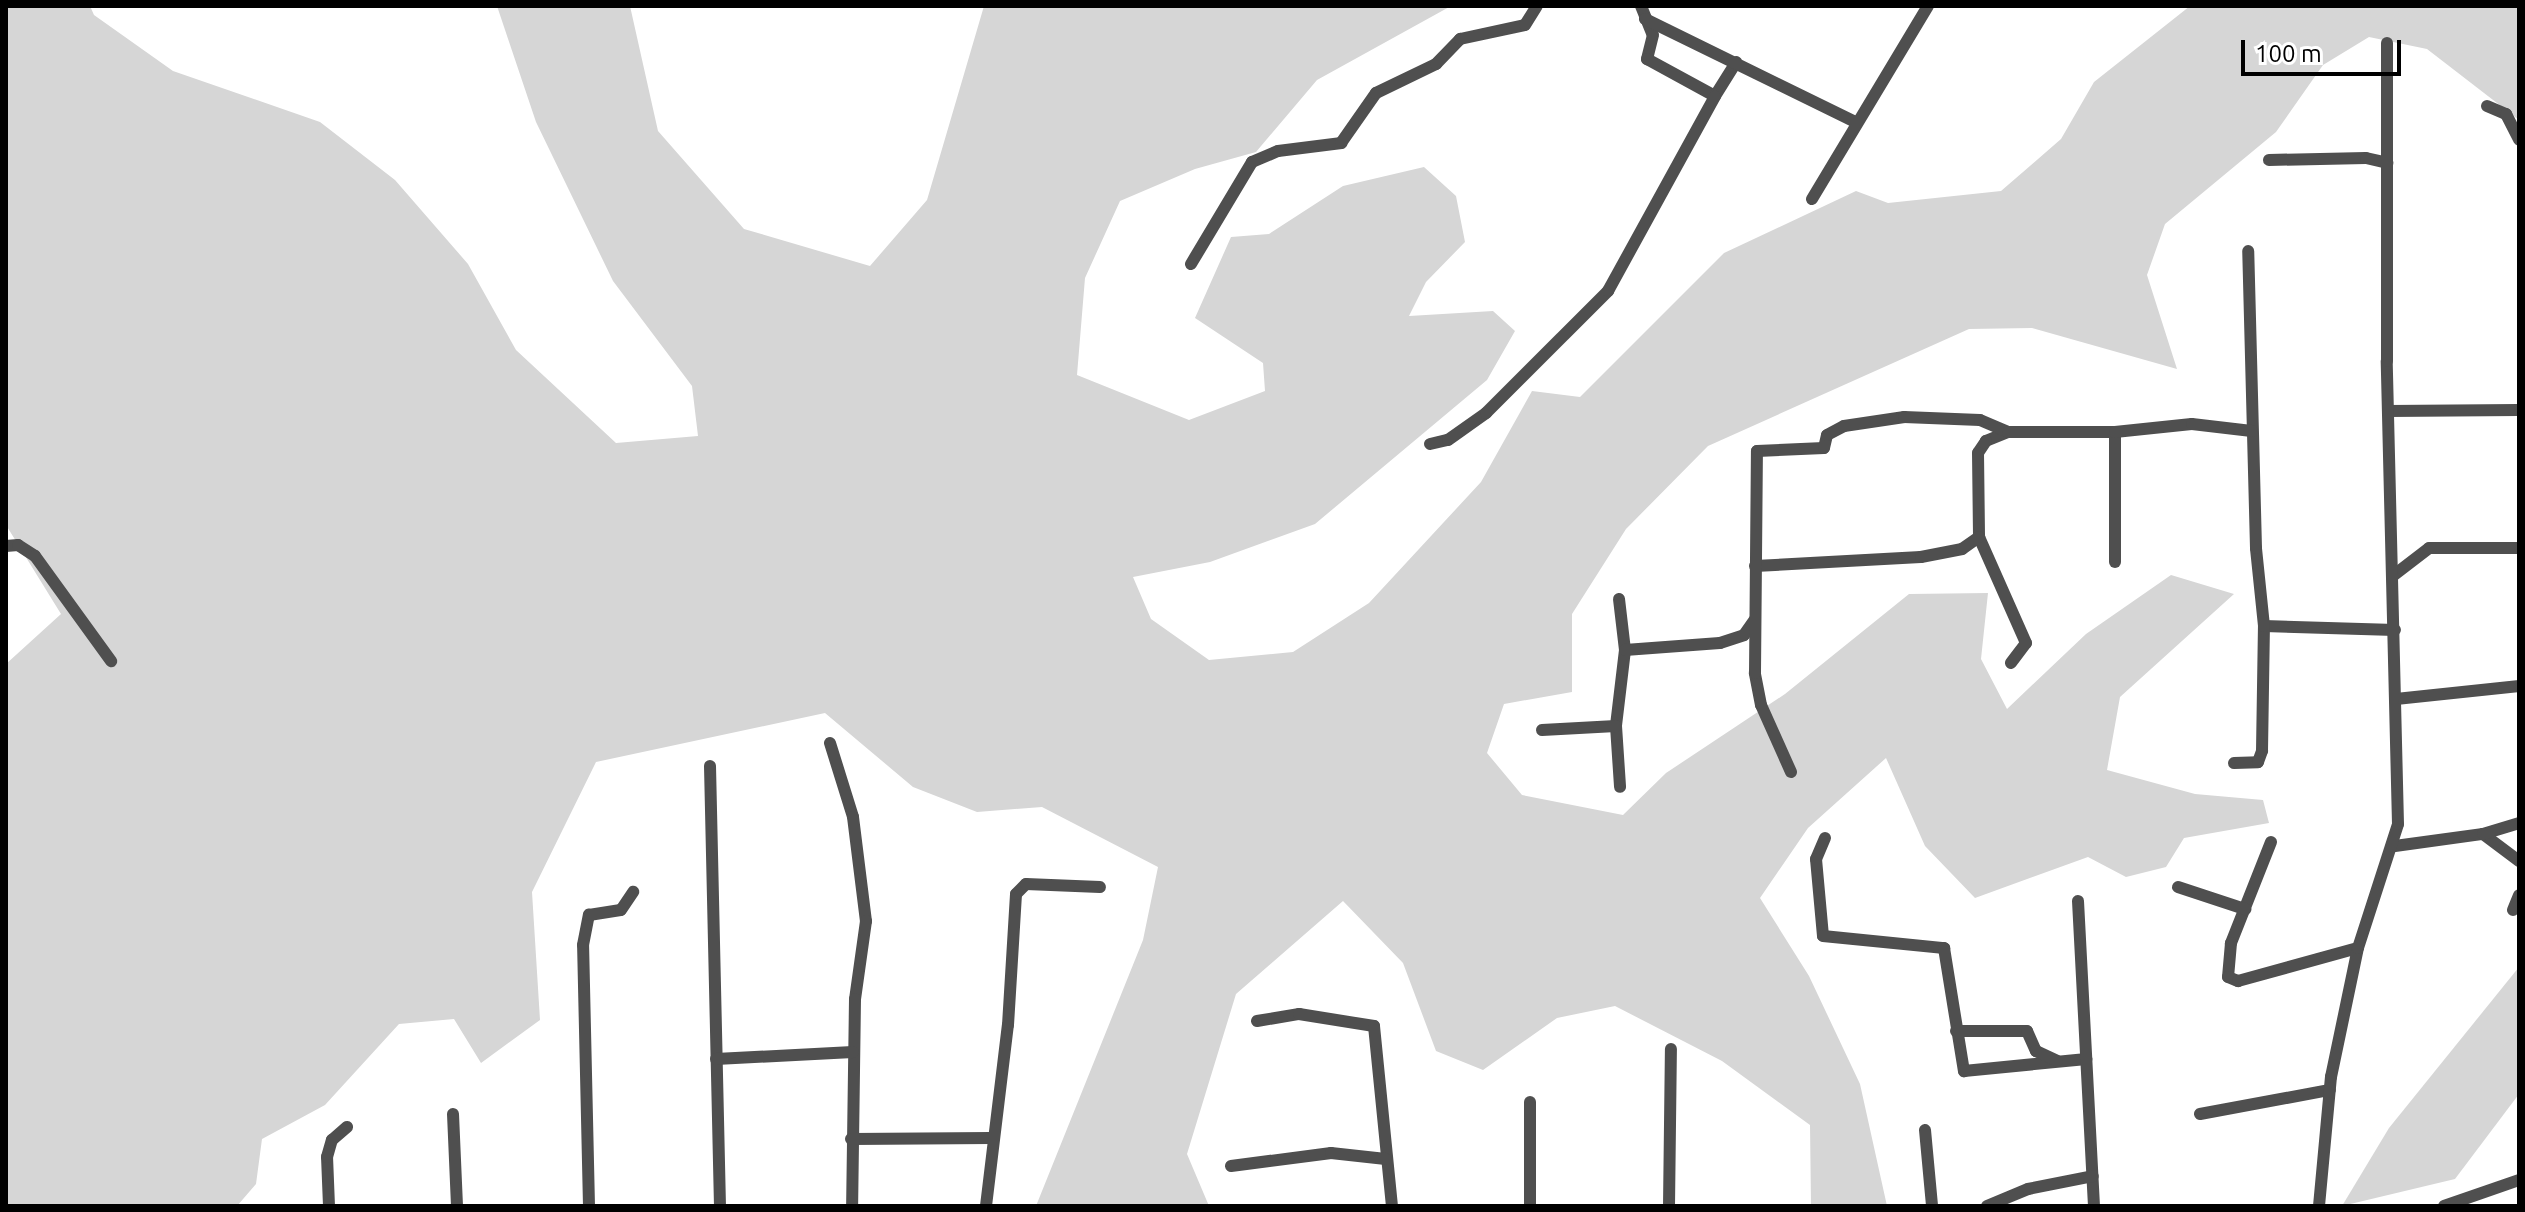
<!DOCTYPE html>
<html>
<head>
<meta charset="utf-8">
<style>
  body { margin:0 }
  #map { position:relative; width:2525px; height:1212px; overflow:hidden; background:#fff; font-family:Ubuntu,sans-serif }
  div>[style] { position:absolute }
  [style*='--x'] { left:calc(var(--x)*1px); top:calc(var(--y)*1px); width:calc(var(--w)*1px); rotate:calc(var(--a)*1deg) }
  .green>* { inset:0; background:#d6d6d6 }
  .minor>* { height:12px; margin:-6px; padding:0 6px; transform-origin:6px; border-radius:6px; background:#4f4f4f }
  span { translate:-50% -50%; white-space:nowrap; text-align:center; line-height:1.15; -webkit-text-stroke:7px #fff; paint-order:stroke }
  .frame { position:absolute; inset:0; border:8px solid #000; pointer-events:none }
  .scale { position:absolute; left:2241px; top:40px; width:160px; height:36px; box-sizing:border-box; border:4px solid #000; border-top:0; padding-left:10px; font-size:24px; line-height:28px; white-space:nowrap; color:#000; -webkit-text-stroke:6px #fff; paint-order:stroke }
</style>
</head>
<body>
<div id="map">
  <div class="green">
    <i style="clip-path:polygon(6px 6px,90px 6px,94px 15px,173px 71px,320px 122px,395px 180px,468px 264px,516px 350px,616px 443px,698px 436px,692px 386px,613px 281px,536px 122px,497px 6px,630px 6px,658px 131px,744px 229px,870px 266px,927px 200px,984px 6px,1451px 6px,1317px 80px,1256px 152px,1195px 169px,1120px 201px,1085px 278px,1077px 375px,1189px 420px,1265px 391px,1263px 363px,1195px 318px,1231px 237px,1269px 234px,1343px 186px,1424px 167px,1456px 196px,1465px 242px,1426px 282px,1409px 316px,1493px 311px,1515px 331px,1487px 380px,1315px 524px,1210px 562px,1133px 577px,1151px 619px,1209px 660px,1293px 652px,1369px 603px,1481px 482px,1532px 391px,1580px 397px,1724px 253px,1856px 191px,1888px 203px,2001px 191px,2061px 139px,2094px 82px,2190px 6px,2519px 6px,2519px 120px,2427px 49px,2369px 37px,2323px 65px,2276px 132px,2165px 224px,2147px 275px,2177px 369px,2032px 328px,1969px 329px,1708px 446px,1626px 529px,1572px 614px,1572px 692px,1504px 704px,1487px 753px,1522px 795px,1623px 815px,1666px 773px,1785px 694px,1909px 594px,1988px 593px,1981px 659px,2007px 709px,2086px 634px,2171px 575px,2234px 594px,2120px 697px,2107px 770px,2195px 794px,2263px 800px,2269px 823px,2184px 838px,2166px 867px,2126px 877px,2088px 857px,1975px 898px,1925px 846px,1886px 758px,1808px 828px,1760px 898px,1809px 976px,1860px 1084px,1887px 1206px,1811px 1206px,1810px 1125px,1722px 1061px,1615px 1006px,1557px 1018px,1483px 1070px,1436px 1051px,1403px 963px,1343px 901px,1236px 994px,1187px 1154px,1209px 1206px,1036px 1206px,1143px 940px,1158px 867px,1042px 807px,977px 812px,913px 787px,825px 713px,596px 762px,532px 892px,540px 1020px,481px 1063px,454px 1019px,399px 1024px,325px 1105px,262px 1139px,256px 1184px,237px 1206px,6px 1206px,6px 664px,61px 614px,6px 525px)"></i>
    <i style="clip-path:polygon(2519px 967px,2519px 1094px,2455px 1179px,2342px 1206px,2389px 1128px)"></i>
  </div>
  <div class="minor">
    <i style="--x:1641;--y:6;--w:31;--a:68"></i>
    <i style="--x:1653;--y:35;--w:25;--a:104"></i>
    <i style="--x:1647;--y:59;--w:77;--a:28.6"></i>
    <i style="--x:1715;--y:96;--w:40;--a:-58"></i>
    <i style="--x:1645;--y:19;--w:234;--a:26.1"></i>
    <i style="--x:2487;--y:106;--w:21;--a:23"></i>
    <i style="--x:2506;--y:114;--w:29;--a:63"></i>
    <i style="--x:2269;--y:160;--w:97;--a:-1.2"></i>
    <i style="--x:2366;--y:158;--w:22;--a:13"></i>
    <i style="--x:1812;--y:199;--w:225;--a:-59"></i>
    <i style="--x:1191;--y:264;--w:119;--a:-59.1"></i>
    <i style="--x:1252;--y:162;--w:28;--a:-23"></i>
    <i style="--x:1278;--y:151;--w:64;--a:-7.2"></i>
    <i style="--x:1341;--y:143;--w:61;--a:-55"></i>
    <i style="--x:1376;--y:93;--w:67;--a:-25.8"></i>
    <i style="--x:1436;--y:64;--w:35;--a:-46"></i>
    <i style="--x:1460;--y:39;--w:66;--a:-12.2"></i>
    <i style="--x:1525;--y:25;--w:22;--a:-58"></i>
    <i style="--x:2388;--y:411;--w:131;--a:-0.4"></i>
    <i style="--x:2008;--y:432;--w:24;--a:158"></i>
    <i style="--x:1986;--y:441;--w:14;--a:124"></i>
    <i style="--x:1978;--y:453;--w:84;--a:89.3"></i>
    <i style="--x:1979;--y:537;--w:116;--a:66.1"></i>
    <i style="--x:2026;--y:643;--w:25;--a:127"></i>
    <i style="--x:2115;--y:432;--w:130;--a:90"></i>
    <i style="--x:1430;--y:444;--w:18;--a:-13"></i>
    <i style="--x:1448;--y:440;--w:47;--a:-35.4"></i>
    <i style="--x:1486;--y:413;--w:173;--a:-45"></i>
    <i style="--x:1608;--y:291;--w:222;--a:-61.2"></i>
    <i style="--x:6;--y:546;--w:12;--a:-5"></i>
    <i style="--x:18;--y:545;--w:20;--a:33"></i>
    <i style="--x:35;--y:556;--w:130;--a:54.1"></i>
    <i style="--x:1755;--y:566;--w:166;--a:-3.1"></i>
    <i style="--x:1921;--y:557;--w:42;--a:-11"></i>
    <i style="--x:1962;--y:549;--w:21;--a:-35"></i>
    <i style="--x:2394;--y:575;--w:44;--a:-37.6"></i>
    <i style="--x:2429;--y:548;--w:90;--a:0"></i>
    <i style="--x:1619;--y:599;--w:51;--a:83.3"></i>
    <i style="--x:1625;--y:650;--w:77;--a:96.8"></i>
    <i style="--x:1616;--y:726;--w:61;--a:86.2"></i>
    <i style="--x:2264;--y:626;--w:131;--a:1.7"></i>
    <i style="--x:1625;--y:650;--w:95;--a:-4.2"></i>
    <i style="--x:1720;--y:643;--w:25;--a:-18"></i>
    <i style="--x:1744;--y:635;--w:19;--a:-55"></i>
    <i style="--x:2396;--y:699;--w:124;--a:-6"></i>
    <i style="--x:1542;--y:730;--w:74;--a:-3.1"></i>
    <i style="--x:830;--y:743;--w:77;--a:72.7"></i>
    <i style="--x:853;--y:817;--w:105;--a:82.9"></i>
    <i style="--x:866;--y:921;--w:79;--a:98"></i>
    <i style="--x:855;--y:999;--w:207;--a:90.8"></i>
    <i style="--x:2234;--y:763;--w:24;--a:-2"></i>
    <i style="--x:2258;--y:762;--w:12;--a:-70"></i>
    <i style="--x:2262;--y:751;--w:125;--a:-89.1"></i>
    <i style="--x:2264;--y:626;--w:78;--a:-95.9"></i>
    <i style="--x:2256;--y:548;--w:297;--a:-91.5"></i>
    <i style="--x:710;--y:766;--w:440;--a:88.7"></i>
    <i style="--x:1791;--y:772;--w:73;--a:-114.1"></i>
    <i style="--x:1761;--y:705;--w:33;--a:-101"></i>
    <i style="--x:1755;--y:673;--w:222;--a:-89.5"></i>
    <i style="--x:1757;--y:451;--w:67;--a:-2.6"></i>
    <i style="--x:1824;--y:448;--w:13;--a:-77"></i>
    <i style="--x:1827;--y:435;--w:19;--a:-28"></i>
    <i style="--x:1844;--y:426;--w:61;--a:-8.5"></i>
    <i style="--x:1904;--y:417;--w:76;--a:2.3"></i>
    <i style="--x:1980;--y:420;--w:30;--a:23"></i>
    <i style="--x:2008;--y:432;--w:107;--a:0"></i>
    <i style="--x:2115;--y:432;--w:77;--a:-5.9"></i>
    <i style="--x:2192;--y:424;--w:60;--a:6.7"></i>
    <i style="--x:2483;--y:834;--w:45;--a:36.9"></i>
    <i style="--x:1825;--y:838;--w:23;--a:113"></i>
    <i style="--x:1816;--y:859;--w:77;--a:84.8"></i>
    <i style="--x:1823;--y:936;--w:122;--a:5.7"></i>
    <i style="--x:1944;--y:948;--w:125;--a:80.8"></i>
    <i style="--x:1964;--y:1071;--w:123;--a:-5.6"></i>
    <i style="--x:2271;--y:842;--w:109;--a:111.6"></i>
    <i style="--x:2231;--y:943;--w:34;--a:95"></i>
    <i style="--x:2228;--y:977;--w:11;--a:22"></i>
    <i style="--x:2238;--y:981;--w:124;--a:-15.4"></i>
    <i style="--x:2395;--y:846;--w:89;--a:-7.8"></i>
    <i style="--x:2483;--y:834;--w:38;--a:-17"></i>
    <i style="--x:2178;--y:887;--w:71;--a:18.2"></i>
    <i style="--x:2078;--y:901;--w:305;--a:87"></i>
    <i style="--x:2513;--y:910;--w:16;--a:-68"></i>
    <i style="--x:1257;--y:1021;--w:43;--a:-9.5"></i>
    <i style="--x:1299;--y:1014;--w:76;--a:9.1"></i>
    <i style="--x:1374;--y:1026;--w:181;--a:84.3"></i>
    <i style="--x:1956;--y:1031;--w:71;--a:0"></i>
    <i style="--x:2027;--y:1031;--w:22;--a:66"></i>
    <i style="--x:2036;--y:1051;--w:23;--a:25"></i>
    <i style="--x:716;--y:1059;--w:137;--a:-2.9"></i>
    <i style="--x:453;--y:1114;--w:92;--a:87.5"></i>
    <i style="--x:2200;--y:1114;--w:132;--a:-10.5"></i>
    <i style="--x:1925;--y:1130;--w:76;--a:84.7"></i>
    <i style="--x:851;--y:1139;--w:140;--a:-0.4"></i>
    <i style="--x:1231;--y:1166;--w:101;--a:-7.4"></i>
    <i style="--x:1331;--y:1153;--w:55;--a:6.2"></i>
    <i style="--x:329;--y:1206;--w:49;--a:-92.3"></i>
    <i style="--x:327;--y:1157;--w:18;--a:-74"></i>
    <i style="--x:332;--y:1140;--w:20;--a:-41"></i>
    <i style="--x:589;--y:1206;--w:261;--a:-91.3"></i>
    <i style="--x:583;--y:945;--w:31;--a:-79"></i>
    <i style="--x:589;--y:915;--w:32;--a:-9"></i>
    <i style="--x:621;--y:910;--w:22;--a:-56"></i>
    <i style="--x:986;--y:1206;--w:182;--a:-83.1"></i>
    <i style="--x:1008;--y:1025;--w:131;--a:-86.5"></i>
    <i style="--x:1016;--y:894;--w:14;--a:-45"></i>
    <i style="--x:1026;--y:884;--w:74;--a:2.3"></i>
    <i style="--x:1530;--y:1206;--w:104;--a:-90"></i>
    <i style="--x:1669;--y:1206;--w:157;--a:-89.3"></i>
    <i style="--x:1987;--y:1206;--w:44;--a:-22.5"></i>
    <i style="--x:2028;--y:1189;--w:66;--a:-11.3"></i>
    <i style="--x:2319;--y:1206;--w:130;--a:-84.7"></i>
    <i style="--x:2331;--y:1077;--w:132;--a:-78.2"></i>
    <i style="--x:2358;--y:948;--w:130;--a:-72.1"></i>
    <i style="--x:2398;--y:824;--w:463;--a:-91.4"></i>
    <i style="--x:2387;--y:361;--w:318;--a:-90"></i>
    <i style="--x:2444;--y:1206;--w:79;--a:-19.1"></i>
  </div>
  <div class="frame"></div>
  <div class="scale">100 m</div>
</div>
</body>
</html>
